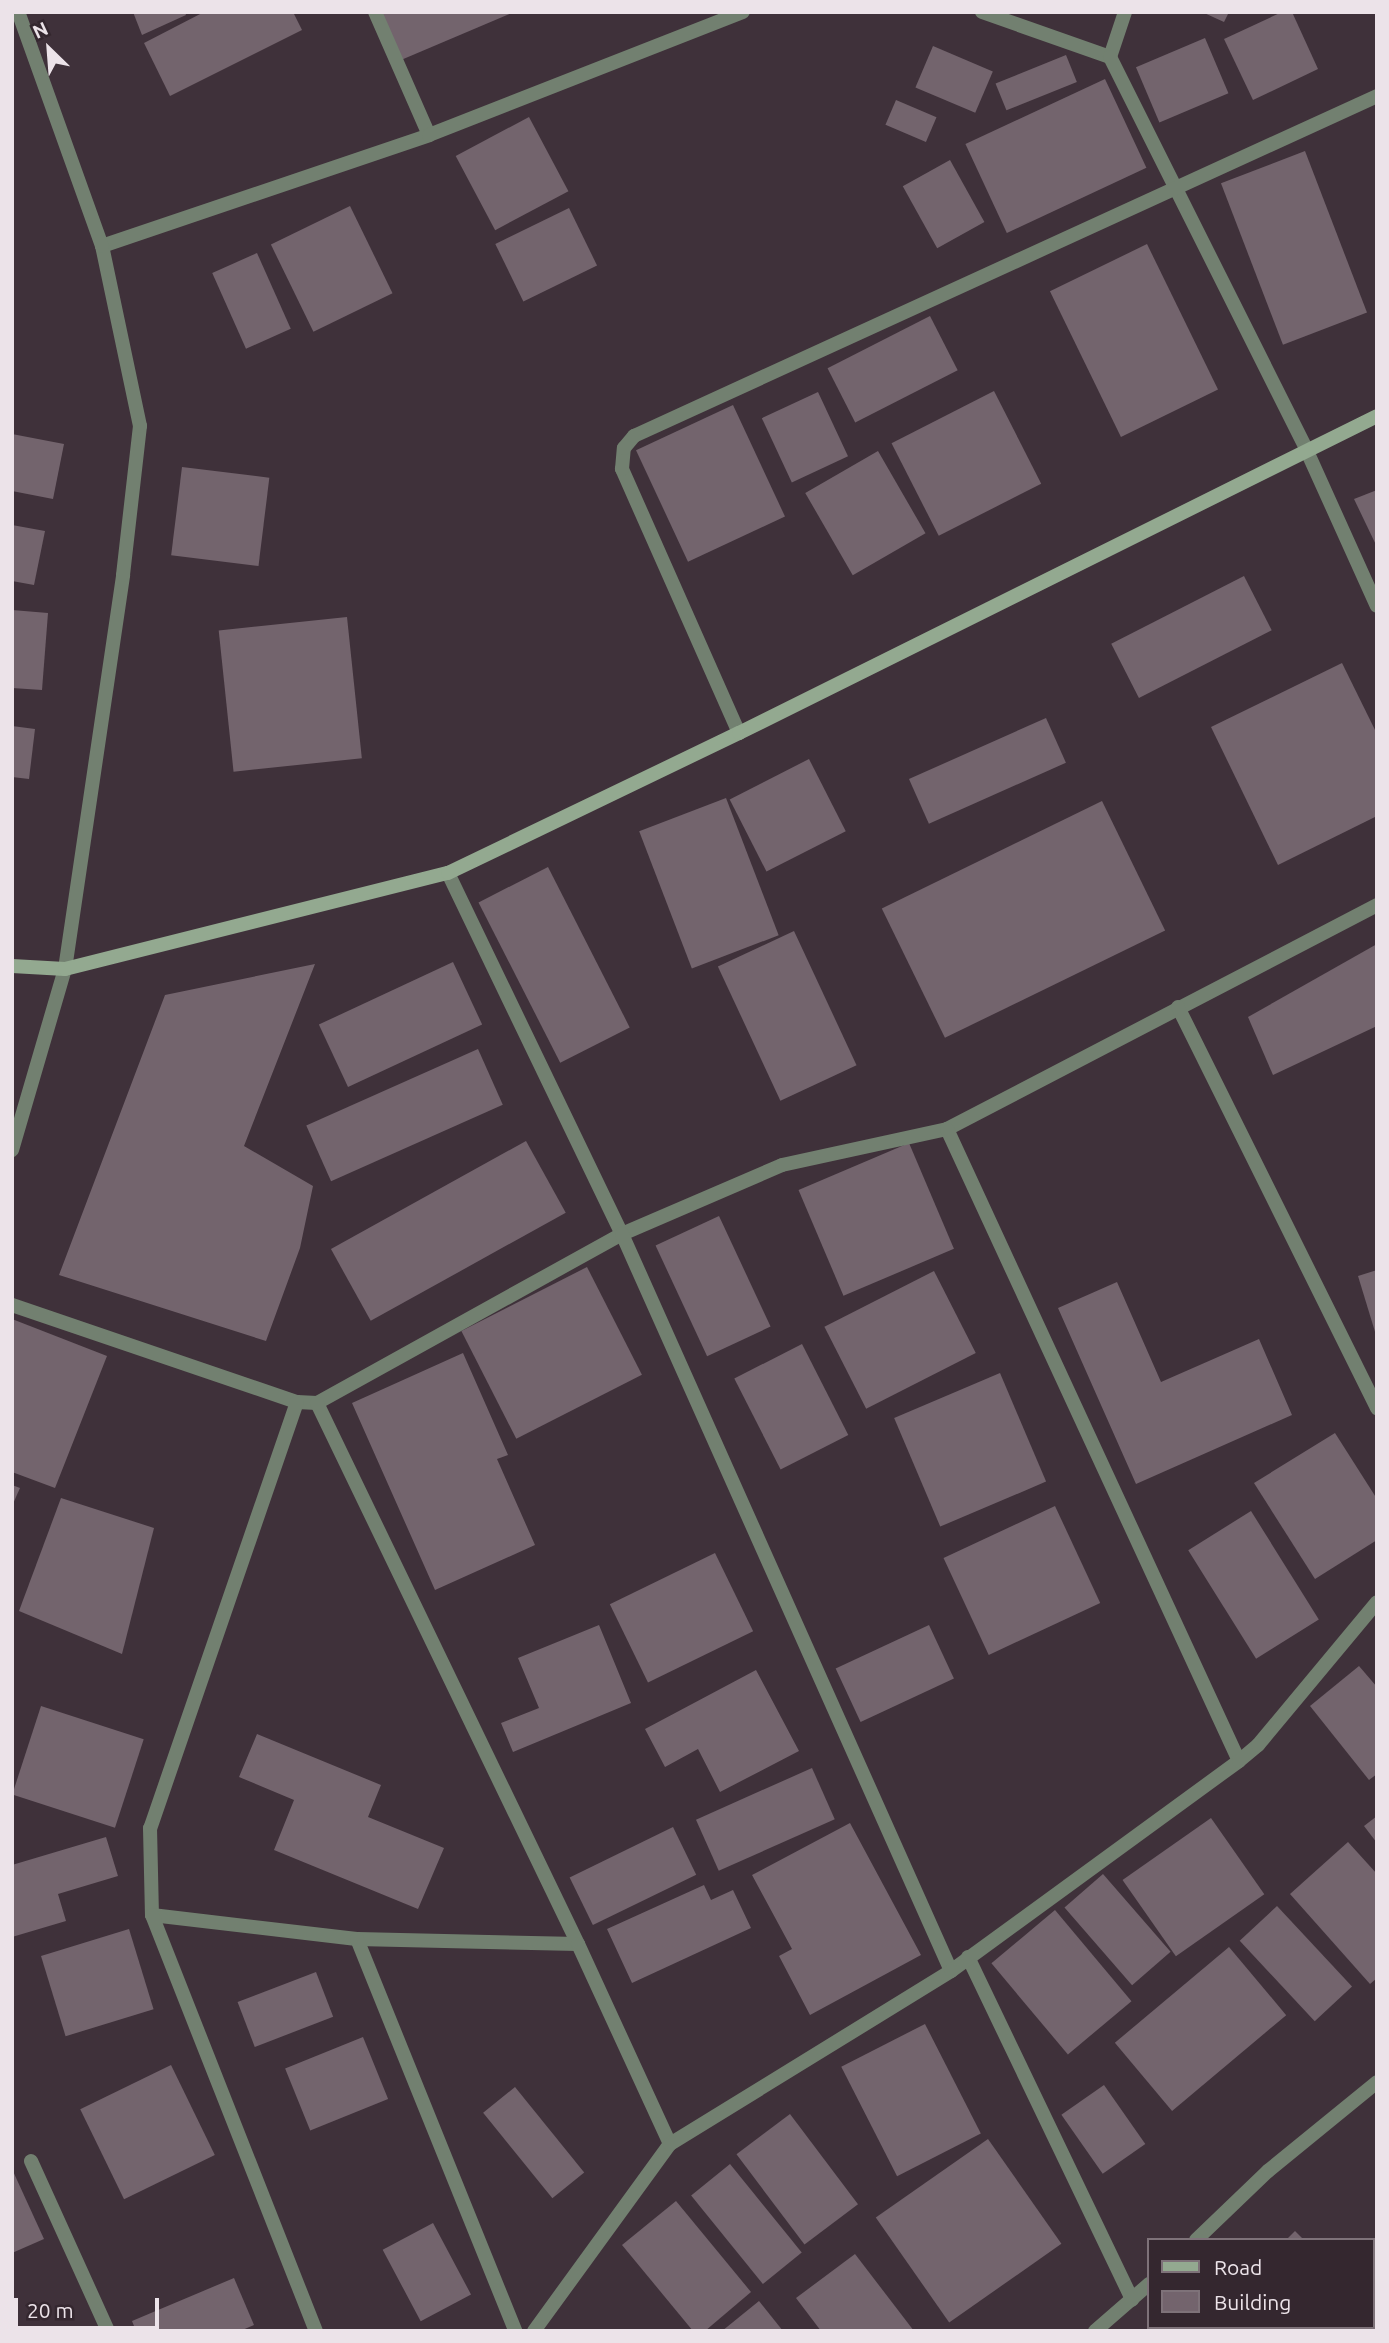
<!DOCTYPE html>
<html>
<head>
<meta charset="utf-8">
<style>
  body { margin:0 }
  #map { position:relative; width:1389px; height:2343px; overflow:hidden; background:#3f313a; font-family:Ubuntu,sans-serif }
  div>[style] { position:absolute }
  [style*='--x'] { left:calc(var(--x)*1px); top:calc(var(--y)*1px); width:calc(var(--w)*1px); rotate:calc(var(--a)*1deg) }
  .building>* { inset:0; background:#73646d; transform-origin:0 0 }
  .street>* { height:14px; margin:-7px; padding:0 7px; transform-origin:7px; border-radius:7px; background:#728070 }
  .secondary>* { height:14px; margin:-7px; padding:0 7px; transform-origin:7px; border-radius:7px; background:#93a990 }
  span { translate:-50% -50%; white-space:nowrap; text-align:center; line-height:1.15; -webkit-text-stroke:7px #34272f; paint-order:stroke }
  .frame { position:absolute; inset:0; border:14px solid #ece3e9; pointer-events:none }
  .legend { position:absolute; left:1147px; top:2238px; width:228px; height:91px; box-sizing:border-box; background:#34272f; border:2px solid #7e7279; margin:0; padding:9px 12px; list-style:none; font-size:21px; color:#ece3e9 }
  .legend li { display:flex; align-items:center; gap:14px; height:35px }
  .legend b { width:35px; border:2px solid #7e7279 }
  .north { position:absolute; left:14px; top:14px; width:70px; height:70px; -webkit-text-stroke:5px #34272f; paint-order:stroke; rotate:335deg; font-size:19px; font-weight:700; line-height:28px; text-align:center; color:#ece3e9 }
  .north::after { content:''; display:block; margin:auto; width:24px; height:32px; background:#ece3e9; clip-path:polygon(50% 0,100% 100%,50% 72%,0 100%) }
  .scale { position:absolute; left:14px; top:2298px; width:145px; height:32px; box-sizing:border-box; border:4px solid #ece3e9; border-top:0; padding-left:9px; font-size:21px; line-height:24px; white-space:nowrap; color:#ece3e9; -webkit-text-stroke:5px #34272f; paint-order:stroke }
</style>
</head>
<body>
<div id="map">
  <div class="building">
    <i style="clip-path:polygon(133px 12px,185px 12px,186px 15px,142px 35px)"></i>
    <i style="clip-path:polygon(204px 12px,293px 12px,302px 30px,170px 96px,144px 43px)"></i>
    <i style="clip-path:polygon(381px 12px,514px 12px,401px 60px)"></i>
    <i style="clip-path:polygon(1202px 12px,1229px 12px,1224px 22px)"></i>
    <i style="clip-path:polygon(1282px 12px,1292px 12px,1318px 69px,1253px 100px,1224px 39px)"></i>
    <i style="left:1205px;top:38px;width:60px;height:75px;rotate:67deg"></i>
    <i style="left:933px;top:46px;width:65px;height:45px;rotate:23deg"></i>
    <i style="left:1066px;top:55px;width:29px;height:76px;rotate:68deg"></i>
    <i style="left:1105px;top:79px;width:98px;height:154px;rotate:65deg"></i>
    <i style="left:896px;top:100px;width:44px;height:27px;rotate:23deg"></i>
    <i style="left:529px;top:117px;width:84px;height:83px;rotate:62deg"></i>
    <i style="left:1305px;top:151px;width:173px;height:90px;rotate:69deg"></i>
    <i style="left:950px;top:160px;width:71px;height:54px;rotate:61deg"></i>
    <i style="left:350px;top:206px;width:97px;height:88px;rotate:64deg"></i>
    <i style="left:569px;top:208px;width:64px;height:82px;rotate:64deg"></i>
    <i style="left:1147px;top:244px;width:162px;height:108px;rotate:64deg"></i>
    <i style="left:257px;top:253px;width:83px;height:49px;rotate:66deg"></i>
    <i style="left:930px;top:316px;width:61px;height:115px;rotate:63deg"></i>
    <i style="left:994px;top:391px;width:104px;height:115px;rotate:63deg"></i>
    <i style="left:818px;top:392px;width:71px;height:62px;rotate:65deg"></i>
    <i style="left:733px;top:405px;width:123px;height:107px;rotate:65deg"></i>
    <i style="clip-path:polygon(12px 434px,64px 444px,53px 499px,12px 491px)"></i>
    <i style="left:878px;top:451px;width:95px;height:84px;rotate:60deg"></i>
    <i style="left:182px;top:467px;width:88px;height:89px;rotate:7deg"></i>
    <i style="clip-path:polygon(1377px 490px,1377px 547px,1354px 499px)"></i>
    <i style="clip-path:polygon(12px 525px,45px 531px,34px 585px,12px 581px)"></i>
    <i style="left:1244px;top:576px;width:61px;height:149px;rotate:63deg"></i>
    <i style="clip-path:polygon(12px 610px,48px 613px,42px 690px,12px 688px)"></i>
    <i style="left:347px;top:617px;width:142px;height:129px;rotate:84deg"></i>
    <i style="clip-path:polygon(1342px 663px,1377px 734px,1377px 816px,1278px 865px,1211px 727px)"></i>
    <i style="left:1046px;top:718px;width:49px;height:150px;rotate:66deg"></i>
    <i style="clip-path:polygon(12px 726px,35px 729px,29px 779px,12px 777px)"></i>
    <i style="left:809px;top:759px;width:81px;height:89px;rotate:63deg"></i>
    <i style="left:726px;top:798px;width:147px;height:93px;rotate:69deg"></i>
    <i style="left:1102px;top:801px;width:144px;height:245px;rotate:64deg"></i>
    <i style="left:548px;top:867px;width:180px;height:78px;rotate:63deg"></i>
    <i style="left:794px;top:931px;width:148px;height:84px;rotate:65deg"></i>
    <i style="clip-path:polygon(1377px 944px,1377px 1026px,1273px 1075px,1248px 1017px)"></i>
    <i style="left:453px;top:962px;width:69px;height:148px;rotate:65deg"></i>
    <i style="clip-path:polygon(315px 964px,244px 1146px,313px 1186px,300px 1248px,266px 1341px,59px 1275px,165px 995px)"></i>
    <i style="left:478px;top:1049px;width:61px;height:188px;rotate:66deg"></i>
    <i style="left:526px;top:1141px;width:82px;height:223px;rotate:61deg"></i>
    <i style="left:909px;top:1143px;width:115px;height:120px;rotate:67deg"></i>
    <i style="left:719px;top:1216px;width:122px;height:70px;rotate:65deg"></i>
    <i style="left:587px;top:1267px;width:121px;height:141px;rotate:63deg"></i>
    <i style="clip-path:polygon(1377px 1270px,1377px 1335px,1376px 1335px,1358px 1276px)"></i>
    <i style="left:934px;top:1271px;width:92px;height:123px;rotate:63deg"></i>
    <i style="clip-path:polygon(1117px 1282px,1161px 1382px,1259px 1339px,1292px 1415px,1136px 1484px,1058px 1308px)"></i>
    <i style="clip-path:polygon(12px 1319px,107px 1356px,55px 1488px,12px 1472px)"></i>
    <i style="left:802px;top:1344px;width:102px;height:76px;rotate:63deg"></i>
    <i style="clip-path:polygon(463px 1353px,508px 1455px,497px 1459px,535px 1545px,435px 1590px,352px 1403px)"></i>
    <i style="left:1000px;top:1373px;width:118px;height:115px;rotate:67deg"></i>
    <i style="clip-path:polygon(1335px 1433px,1377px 1499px,1377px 1540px,1315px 1579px,1254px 1483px)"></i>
    <i style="clip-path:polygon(12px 1485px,20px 1488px,12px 1506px)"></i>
    <i style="clip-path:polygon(61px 1498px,154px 1528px,122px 1654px,19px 1611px)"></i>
    <i style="left:1055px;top:1506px;width:107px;height:123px;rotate:65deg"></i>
    <i style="left:1251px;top:1511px;width:128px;height:74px;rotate:58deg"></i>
    <i style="left:715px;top:1553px;width:87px;height:117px;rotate:64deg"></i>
    <i style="clip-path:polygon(599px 1625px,631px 1703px,513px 1752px,501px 1723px,539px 1708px,518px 1658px)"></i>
    <i style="left:929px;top:1625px;width:59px;height:103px;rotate:65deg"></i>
    <i style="clip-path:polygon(1359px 1666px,1377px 1687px,1377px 1774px,1369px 1780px,1310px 1706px)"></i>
    <i style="clip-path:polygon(756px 1670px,799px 1751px,720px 1792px,698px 1749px,665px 1767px,645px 1729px)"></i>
    <i style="left:41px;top:1706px;width:108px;height:93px;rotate:18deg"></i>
    <i style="clip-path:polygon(257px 1734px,381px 1785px,368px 1817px,444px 1848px,418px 1909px,274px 1850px,294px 1800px,239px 1777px)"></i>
    <i style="left:812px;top:1768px;width:56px;height:127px;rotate:66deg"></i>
    <i style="clip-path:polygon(1377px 1816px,1377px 1843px,1364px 1826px)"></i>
    <i style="left:1211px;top:1818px;width:93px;height:108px;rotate:55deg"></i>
    <i style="clip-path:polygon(850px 1823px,921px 1955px,810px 2015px,779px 1956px,792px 1949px,752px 1875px)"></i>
    <i style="left:673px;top:1827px;width:53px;height:115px;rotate:64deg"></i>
    <i style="clip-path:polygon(106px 1837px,118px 1876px,58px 1894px,66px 1921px,12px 1937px,12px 1865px)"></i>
    <i style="clip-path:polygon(1348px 1842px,1377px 1874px,1377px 1978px,1370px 1984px,1290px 1894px)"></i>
    <i style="left:1103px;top:1874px;width:103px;height:51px;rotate:49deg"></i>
    <i style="clip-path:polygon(704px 1885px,711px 1900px,733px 1890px,751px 1928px,632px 1983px,607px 1929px)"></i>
    <i style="left:1277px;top:1906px;width:110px;height:51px;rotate:47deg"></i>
    <i style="left:1055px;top:1910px;width:119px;height:83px;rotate:50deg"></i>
    <i style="left:129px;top:1929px;width:84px;height:92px;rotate:73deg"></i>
    <i style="left:1229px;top:1947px;width:89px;height:149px;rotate:50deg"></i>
    <i style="left:316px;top:1972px;width:48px;height:84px;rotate:69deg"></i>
    <i style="left:925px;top:2024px;width:123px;height:94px;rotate:63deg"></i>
    <i style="left:363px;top:2037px;width:67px;height:84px;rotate:68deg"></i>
    <i style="left:171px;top:2065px;width:100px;height:101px;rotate:64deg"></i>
    <i style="left:1104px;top:2085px;width:72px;height:52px;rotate:55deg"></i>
    <i style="left:515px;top:2087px;width:110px;height:41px;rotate:51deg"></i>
    <i style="left:790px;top:2114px;width:113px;height:67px;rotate:53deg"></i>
    <i style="left:988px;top:2139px;width:128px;height:137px;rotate:55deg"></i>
    <i style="left:730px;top:2164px;width:114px;height:50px;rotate:51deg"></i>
    <i style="clip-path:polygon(12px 2169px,44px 2239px,12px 2253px)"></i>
    <i style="clip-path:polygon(676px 2201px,751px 2292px,705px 2331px,693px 2331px,622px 2245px)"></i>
    <i style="left:433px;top:2223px;width:81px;height:57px;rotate:62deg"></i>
    <i style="clip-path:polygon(1295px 2231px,1304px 2240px,1286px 2240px)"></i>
    <i style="clip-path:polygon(855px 2254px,914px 2331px,821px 2331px,796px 2298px)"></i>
    <i style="clip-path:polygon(234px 2278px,254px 2325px,240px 2331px,136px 2331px,132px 2321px)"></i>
    <i style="clip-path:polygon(759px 2301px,783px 2331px,722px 2331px)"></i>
    <i style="clip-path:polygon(1315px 2327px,1339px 2327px,1336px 2331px,1318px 2331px)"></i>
  </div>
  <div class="street">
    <i style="--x:375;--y:12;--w:134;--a:66.3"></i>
    <i style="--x:982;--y:12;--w:136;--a:19.4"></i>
    <i style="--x:1125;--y:12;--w:47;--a:108.4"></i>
    <i style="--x:1110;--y:57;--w:438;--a:63.4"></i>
    <i style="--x:1306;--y:449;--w:172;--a:65.7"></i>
    <i style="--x:102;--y:246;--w:345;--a:-18.7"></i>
    <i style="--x:429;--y:135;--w:337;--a:-21.4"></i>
    <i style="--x:739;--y:733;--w:289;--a:-113.9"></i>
    <i style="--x:622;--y:469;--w:21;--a:-85"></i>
    <i style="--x:624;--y:448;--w:16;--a:-50"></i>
    <i style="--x:634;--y:436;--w:817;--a:-24.59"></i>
    <i style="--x:448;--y:873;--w:401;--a:64.3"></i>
    <i style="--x:622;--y:1234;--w:174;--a:-23.3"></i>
    <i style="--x:782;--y:1165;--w:169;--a:-12.3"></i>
    <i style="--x:947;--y:1129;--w:485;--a:-27.5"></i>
    <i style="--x:1178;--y:1007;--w:448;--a:63.6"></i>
    <i style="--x:947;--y:1129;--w:696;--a:65.2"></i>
    <i style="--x:12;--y:1150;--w:189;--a:-73.7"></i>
    <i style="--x:65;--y:969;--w:398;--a:-81.6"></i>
    <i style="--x:123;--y:575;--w:150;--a:-83.5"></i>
    <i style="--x:140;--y:426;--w:184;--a:-101.9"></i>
    <i style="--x:102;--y:246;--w:249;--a:-109.7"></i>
    <i style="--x:12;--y:1305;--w:301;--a:18.8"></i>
    <i style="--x:297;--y:1402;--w:20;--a:3"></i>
    <i style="--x:317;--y:1403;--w:349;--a:-29"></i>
    <i style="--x:622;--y:1234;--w:807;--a:65.94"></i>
    <i style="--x:297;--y:1402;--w:451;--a:109"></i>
    <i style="--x:150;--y:1828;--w:87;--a:88.7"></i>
    <i style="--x:152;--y:1915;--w:206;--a:6.7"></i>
    <i style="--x:357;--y:1939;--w:221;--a:1.3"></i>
    <i style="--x:317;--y:1403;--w:601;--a:64.25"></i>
    <i style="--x:578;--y:1944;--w:220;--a:65.3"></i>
    <i style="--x:152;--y:1915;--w:447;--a:68.5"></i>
    <i style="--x:357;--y:1939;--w:423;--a:68"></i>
    <i style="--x:968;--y:1957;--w:380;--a:64.4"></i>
    <i style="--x:31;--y:2161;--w:187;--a:65.6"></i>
    <i style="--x:1196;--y:2240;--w:100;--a:-43.8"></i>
    <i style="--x:1268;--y:2171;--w:141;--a:-39.2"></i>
    <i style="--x:534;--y:2331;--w:231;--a:-54"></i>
    <i style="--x:670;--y:2144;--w:330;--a:-31.6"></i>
    <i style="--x:951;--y:1971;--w:356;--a:-36.1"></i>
    <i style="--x:1239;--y:1761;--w:25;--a:-40"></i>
    <i style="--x:1258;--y:1745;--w:186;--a:-50.2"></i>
    <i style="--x:1095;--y:2331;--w:72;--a:-41"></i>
  </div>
  <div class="secondary">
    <i style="--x:12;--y:966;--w:53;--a:3.2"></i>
    <i style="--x:65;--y:969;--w:395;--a:-14.1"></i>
    <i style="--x:448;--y:873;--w:323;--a:-25.7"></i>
    <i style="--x:739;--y:733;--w:712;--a:-26.42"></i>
  </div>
  <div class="frame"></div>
  <ul class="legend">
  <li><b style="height:9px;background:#93a990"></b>Road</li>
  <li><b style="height:19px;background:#73646d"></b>Building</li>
  </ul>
  <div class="north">N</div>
  <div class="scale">20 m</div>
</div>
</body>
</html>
